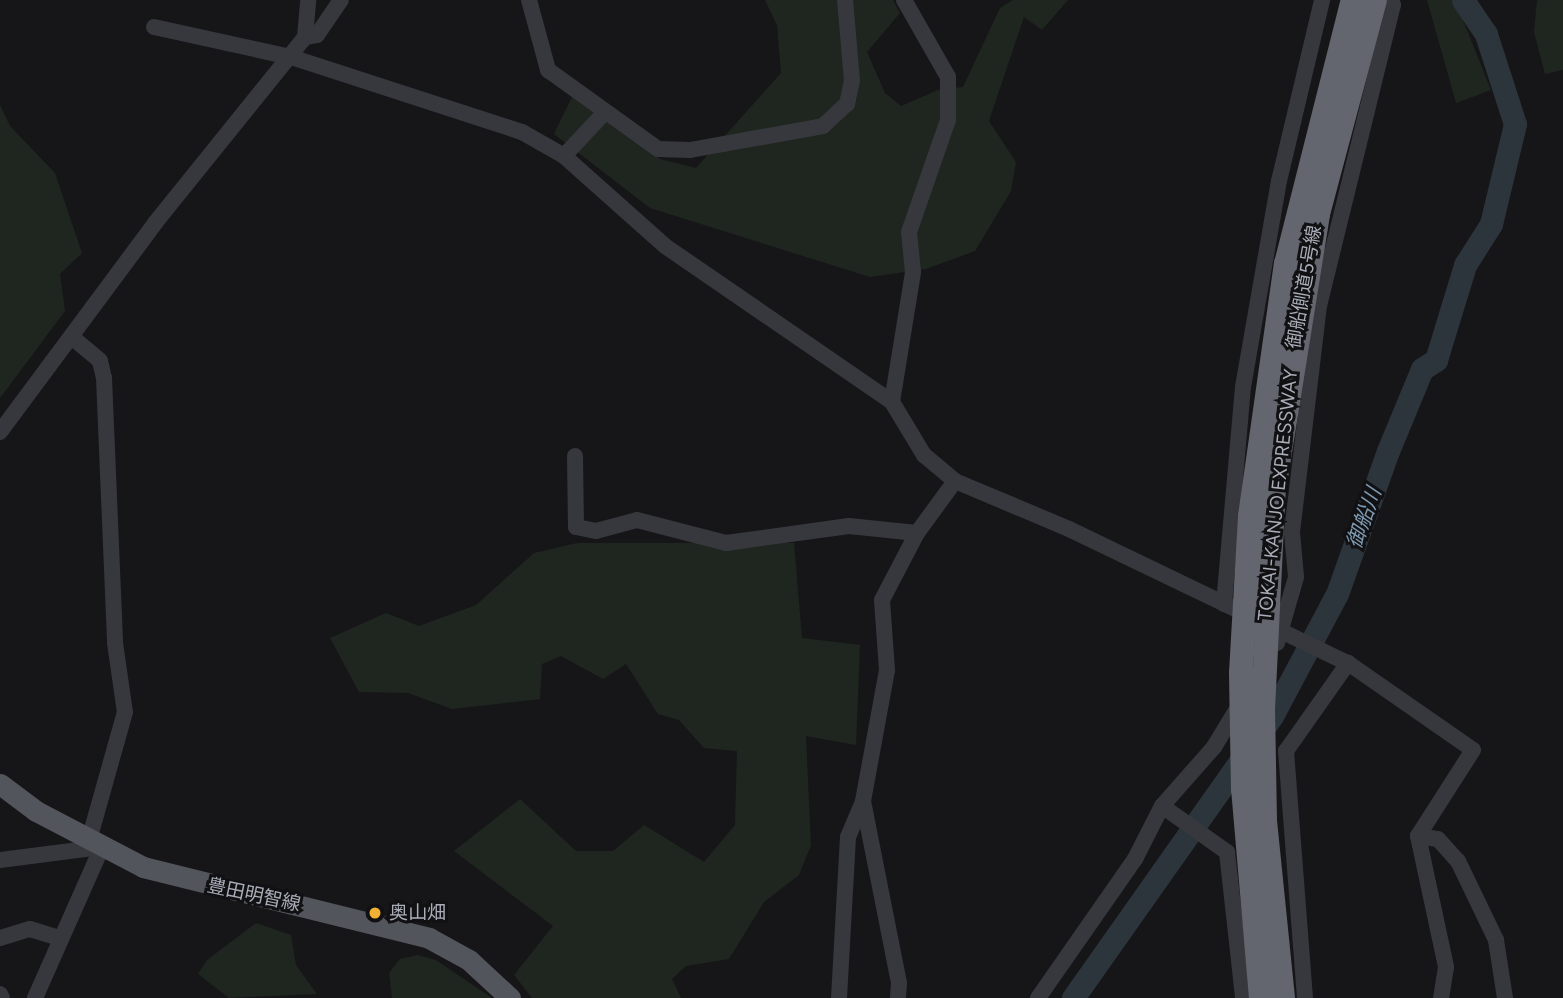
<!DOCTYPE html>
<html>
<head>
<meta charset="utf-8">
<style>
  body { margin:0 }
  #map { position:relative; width:1563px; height:998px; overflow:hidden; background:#161618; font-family:Figtree,"Noto Sans JP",sans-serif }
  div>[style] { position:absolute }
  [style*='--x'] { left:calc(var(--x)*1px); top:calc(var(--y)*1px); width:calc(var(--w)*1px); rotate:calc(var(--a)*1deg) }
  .green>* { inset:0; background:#1e261f }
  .river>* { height:23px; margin:-11.5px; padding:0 11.5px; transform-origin:11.5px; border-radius:11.5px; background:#2c353c }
  .minor>* { height:16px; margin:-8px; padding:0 8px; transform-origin:8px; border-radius:8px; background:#37383d }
  .major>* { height:21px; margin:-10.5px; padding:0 10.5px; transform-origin:10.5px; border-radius:10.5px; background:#53555c }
  .highway>* { height:24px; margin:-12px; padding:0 12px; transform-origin:12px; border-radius:12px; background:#63666e }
  .dots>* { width:19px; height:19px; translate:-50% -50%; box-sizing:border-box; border:4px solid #111113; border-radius:50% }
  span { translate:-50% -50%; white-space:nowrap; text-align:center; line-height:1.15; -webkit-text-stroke:6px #111113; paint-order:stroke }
  .street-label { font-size:19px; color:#a8adb8 }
  .poi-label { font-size:19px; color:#a8adb8 }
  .left { translate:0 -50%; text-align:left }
  .water-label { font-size:21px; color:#7f9bb3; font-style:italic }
</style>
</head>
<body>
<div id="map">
  <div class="green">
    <i style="clip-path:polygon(765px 0,893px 0,900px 13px,867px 52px,885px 93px,901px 106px,938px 90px,963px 87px,1000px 8px,1013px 0,1068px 0,1042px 30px,1024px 17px,989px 121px,1016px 162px,1011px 191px,975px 251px,926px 269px,870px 277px,650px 208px,554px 134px,572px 97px,660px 159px,696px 168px,781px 73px,777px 25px)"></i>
    <i style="clip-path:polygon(1427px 0,1455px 0,1491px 90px,1456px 103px)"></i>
    <i style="clip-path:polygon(1537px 0,1563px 0,1563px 70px,1545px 74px,1534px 32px)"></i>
    <i style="clip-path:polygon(0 105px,10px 126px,55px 173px,82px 253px,60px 274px,65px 311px,0 398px)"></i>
    <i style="clip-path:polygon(577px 543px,794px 543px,802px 638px,860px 645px,856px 745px,806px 736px,811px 845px,799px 875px,764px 902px,729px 959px,686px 966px,672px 979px,681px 998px,532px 998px,514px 975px,553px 926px,454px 851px,520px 799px,576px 851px,613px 851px,644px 825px,704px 862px,735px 825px,737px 751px,704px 748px,679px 720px,658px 714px,626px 664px,603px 679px,561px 656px,542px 664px,540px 699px,452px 709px,408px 693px,359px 692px,330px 638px,386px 613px,419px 626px,476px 605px,534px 553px)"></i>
    <i style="clip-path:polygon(256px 923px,291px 935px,296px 965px,317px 994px,229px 998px,198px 974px,207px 960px)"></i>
    <i style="clip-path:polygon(418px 955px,436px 960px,492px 998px,392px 998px,389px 973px,400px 959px)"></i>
  </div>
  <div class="river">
    <i style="--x:1073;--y:998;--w:345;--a:-54.8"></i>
    <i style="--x:1272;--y:716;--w:138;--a:-62"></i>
    <i style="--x:1337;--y:594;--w:152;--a:-70.4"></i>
    <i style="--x:1388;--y:451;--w:89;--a:-67.5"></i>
    <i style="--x:1422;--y:369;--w:17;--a:-33"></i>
    <i style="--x:1436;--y:360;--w:99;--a:-73"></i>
    <i style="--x:1465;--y:265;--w:49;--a:-57.6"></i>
    <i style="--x:1491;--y:224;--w:103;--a:-76.5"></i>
    <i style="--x:1515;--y:124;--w:95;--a:-107.9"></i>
    <i style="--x:1486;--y:34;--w:41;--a:-124.1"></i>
  </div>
  <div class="minor">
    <i style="--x:529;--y:0;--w:73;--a:74.8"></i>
    <i style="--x:548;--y:70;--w:135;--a:35.7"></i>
    <i style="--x:658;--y:149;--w:32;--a:2"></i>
    <i style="--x:690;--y:150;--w:135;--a:-10.2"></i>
    <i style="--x:823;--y:126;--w:33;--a:-43"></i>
    <i style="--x:847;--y:104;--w:24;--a:-78"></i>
    <i style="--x:852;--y:81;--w:81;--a:-94.9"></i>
    <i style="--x:154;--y:27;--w:140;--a:12.4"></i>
    <i style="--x:291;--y:57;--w:243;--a:18"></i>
    <i style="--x:522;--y:132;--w:48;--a:29.7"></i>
    <i style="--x:564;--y:156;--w:135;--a:41.7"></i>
    <i style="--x:665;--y:246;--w:275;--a:34.5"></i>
    <i style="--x:892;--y:402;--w:62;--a:58.9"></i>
    <i style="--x:924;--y:455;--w:40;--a:40"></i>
    <i style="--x:955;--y:481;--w:124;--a:22.8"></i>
    <i style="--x:1069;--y:529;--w:310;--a:25.7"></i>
    <i style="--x:1348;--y:663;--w:152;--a:34.8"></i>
    <i style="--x:1473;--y:750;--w:102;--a:122.6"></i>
    <i style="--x:1418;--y:836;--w:134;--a:77.9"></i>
    <i style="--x:1446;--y:967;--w:31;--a:99"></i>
    <i style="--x:305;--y:37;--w:12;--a:-9"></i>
    <i style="--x:317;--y:35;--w:42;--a:-55.6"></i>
    <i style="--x:564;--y:156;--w:60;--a:-47"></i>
    <i style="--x:73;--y:338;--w:35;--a:40"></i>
    <i style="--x:100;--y:361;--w:17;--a:77"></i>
    <i style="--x:104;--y:378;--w:265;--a:87.6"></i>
    <i style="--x:115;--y:643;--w:70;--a:81.8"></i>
    <i style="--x:125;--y:712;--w:133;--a:105.7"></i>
    <i style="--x:892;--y:402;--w:132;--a:-80.8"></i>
    <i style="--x:913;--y:272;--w:40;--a:-95.7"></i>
    <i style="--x:909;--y:232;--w:119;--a:-70.8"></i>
    <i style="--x:948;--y:120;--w:43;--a:-90"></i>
    <i style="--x:948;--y:77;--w:89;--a:-119.7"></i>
    <i style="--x:0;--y:432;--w:260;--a:-53.4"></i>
    <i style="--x:155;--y:223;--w:239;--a:-51.1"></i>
    <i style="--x:305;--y:37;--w:37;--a:-85"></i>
    <i style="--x:575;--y:456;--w:71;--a:89.2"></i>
    <i style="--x:576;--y:527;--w:20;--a:11"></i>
    <i style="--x:596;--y:531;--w:42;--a:-15"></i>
    <i style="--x:637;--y:520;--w:92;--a:14.5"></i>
    <i style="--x:726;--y:543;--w:124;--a:-7.9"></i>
    <i style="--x:849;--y:526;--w:68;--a:5.9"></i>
    <i style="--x:1224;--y:604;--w:218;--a:-85"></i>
    <i style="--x:1243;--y:387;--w:209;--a:-80.1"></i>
    <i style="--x:1279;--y:181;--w:186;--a:-76.6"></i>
    <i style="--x:1277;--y:643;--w:69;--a:-73.9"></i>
    <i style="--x:1296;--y:577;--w:45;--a:-95.1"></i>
    <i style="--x:1292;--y:532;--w:228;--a:-83.2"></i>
    <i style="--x:1319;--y:306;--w:310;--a:-76.2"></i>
    <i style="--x:1393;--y:5;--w:12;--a:-156"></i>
    <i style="--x:863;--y:801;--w:186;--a:78.8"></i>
    <i style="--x:899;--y:983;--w:15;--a:94"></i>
    <i style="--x:1162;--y:806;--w:80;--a:35.3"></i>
    <i style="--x:1227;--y:852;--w:147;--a:83.7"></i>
    <i style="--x:1418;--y:836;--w:20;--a:9"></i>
    <i style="--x:1438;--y:839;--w:30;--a:48"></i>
    <i style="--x:1458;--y:861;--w:88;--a:64.3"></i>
    <i style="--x:1496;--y:940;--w:59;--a:81.2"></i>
    <i style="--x:0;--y:860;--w:103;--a:-7.3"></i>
    <i style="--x:0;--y:938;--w:31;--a:-17"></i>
    <i style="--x:30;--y:929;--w:31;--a:17"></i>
    <i style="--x:0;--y:994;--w:4;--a:63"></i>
    <i style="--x:35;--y:998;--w:165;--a:-66.1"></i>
    <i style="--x:839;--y:998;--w:161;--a:-86.8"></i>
    <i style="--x:848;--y:837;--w:39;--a:-67"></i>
    <i style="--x:863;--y:801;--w:133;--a:-79.6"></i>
    <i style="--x:887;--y:670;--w:70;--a:-94.1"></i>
    <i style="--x:882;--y:600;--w:76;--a:-62.4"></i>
    <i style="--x:917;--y:533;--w:64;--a:-53.8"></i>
    <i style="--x:1038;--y:998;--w:169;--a:-55.1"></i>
    <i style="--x:1135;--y:859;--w:59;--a:-63"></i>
    <i style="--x:1162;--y:806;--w:79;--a:-48.6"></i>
    <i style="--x:1214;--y:747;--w:50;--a:-58.8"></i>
    <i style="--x:1305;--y:998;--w:248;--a:-94.4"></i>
    <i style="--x:1286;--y:751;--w:108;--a:-54.8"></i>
  </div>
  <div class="major">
    <i style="--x:0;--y:784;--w:45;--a:36.9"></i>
    <i style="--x:36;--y:811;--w:121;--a:27.6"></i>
    <i style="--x:143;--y:867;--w:295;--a:13.9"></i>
    <i style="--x:429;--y:938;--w:46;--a:28.8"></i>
    <i style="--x:469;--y:960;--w:56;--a:42.8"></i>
  </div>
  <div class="highway">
    <i style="--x:1261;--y:998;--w:210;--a:-94.9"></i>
    <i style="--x:1243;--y:789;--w:116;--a:-91"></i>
    <i style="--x:1241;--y:673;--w:157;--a:-86.7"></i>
    <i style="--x:1250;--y:516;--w:255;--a:-81.9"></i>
    <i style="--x:1286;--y:264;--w:272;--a:-75.8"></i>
    <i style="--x:1283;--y:998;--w:178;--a:-95.8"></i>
    <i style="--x:1265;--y:821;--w:111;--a:-91"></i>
    <i style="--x:1263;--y:710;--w:221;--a:-87.2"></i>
    <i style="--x:1274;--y:489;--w:278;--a:-80.9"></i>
    <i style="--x:1318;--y:214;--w:221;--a:-75.1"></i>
  </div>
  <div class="dots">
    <i style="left:375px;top:913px;background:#f2b134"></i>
  </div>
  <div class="street-label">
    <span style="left:1304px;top:287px;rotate:-80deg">御船側道5号線</span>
    <span style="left:1278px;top:495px;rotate:-84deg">TOKAI-KANJO EXPRESSWAY</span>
    <span style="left:254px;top:895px;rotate:12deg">豊田明智線</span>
  </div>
  <div class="poi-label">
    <span class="left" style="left:389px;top:913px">奥山畑</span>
  </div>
  <div class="water-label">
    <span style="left:1364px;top:518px;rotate:-70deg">御船川</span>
  </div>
</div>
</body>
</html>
